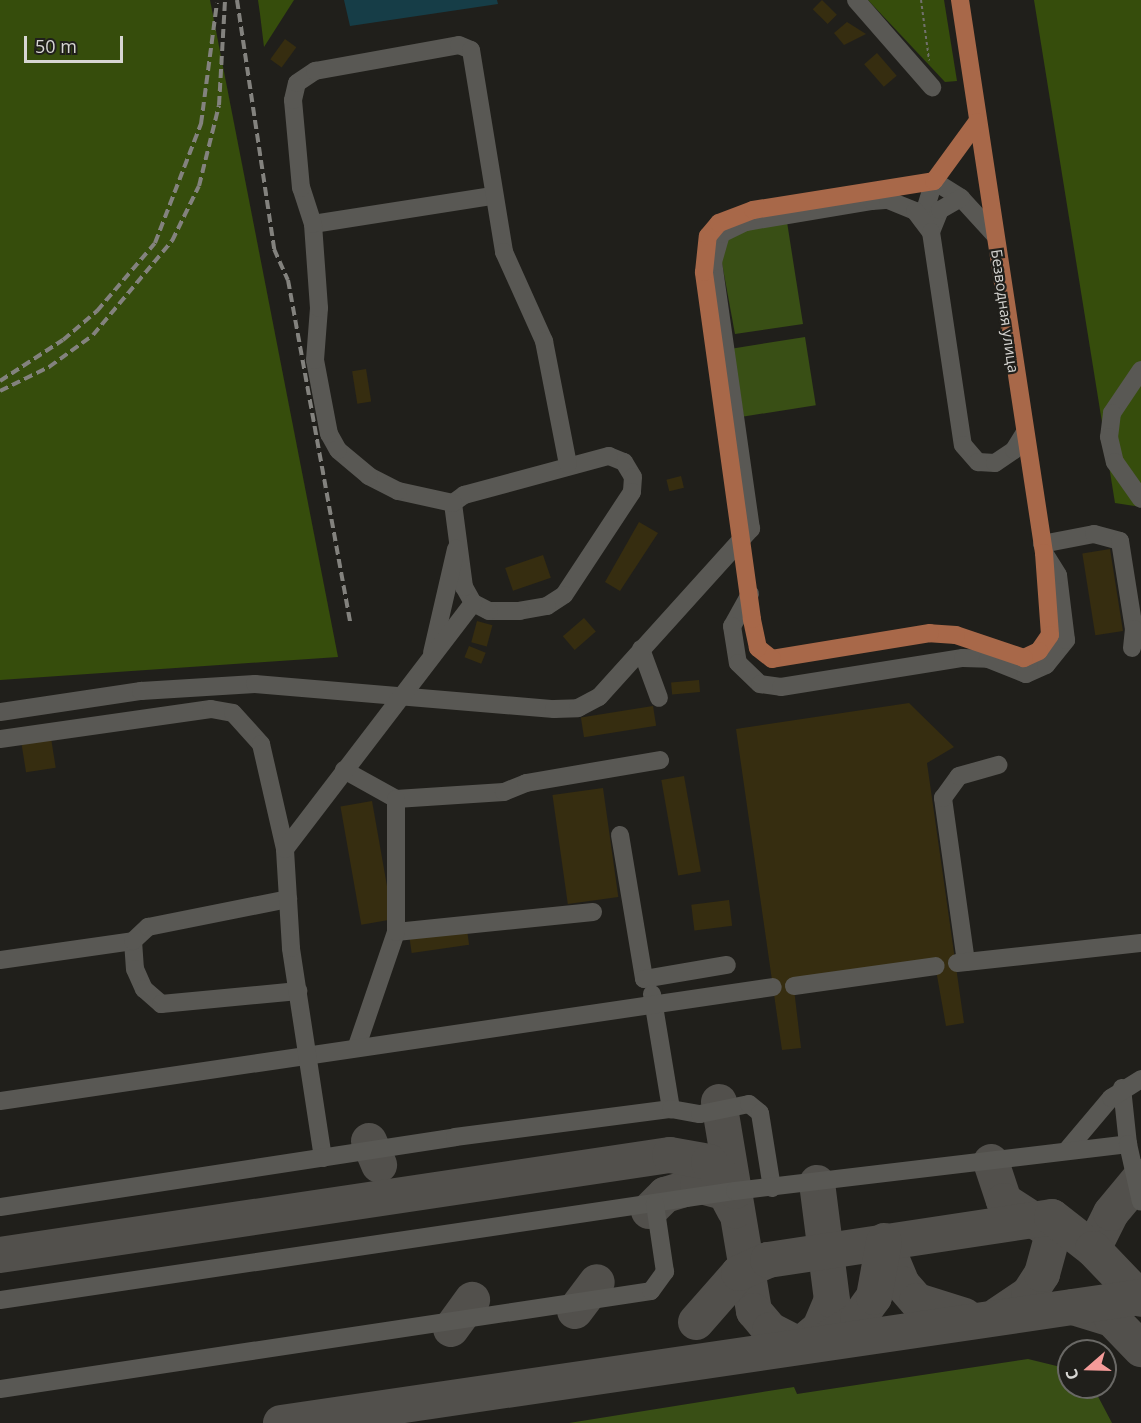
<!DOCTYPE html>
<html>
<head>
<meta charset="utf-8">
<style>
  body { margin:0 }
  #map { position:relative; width:1141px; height:1423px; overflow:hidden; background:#201f1b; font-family:"Open Sans",sans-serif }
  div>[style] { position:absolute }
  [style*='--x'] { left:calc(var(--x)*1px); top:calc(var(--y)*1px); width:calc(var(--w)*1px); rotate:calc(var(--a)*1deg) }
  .green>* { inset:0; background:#394f15; transform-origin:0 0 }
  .forest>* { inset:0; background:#364d0c }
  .water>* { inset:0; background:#163d47 }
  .taxiway>* { height:36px; margin:-18px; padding:0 18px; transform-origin:18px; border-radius:18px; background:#52504c }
  .building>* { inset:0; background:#362d10; transform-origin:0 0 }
  .path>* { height:2px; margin-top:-1px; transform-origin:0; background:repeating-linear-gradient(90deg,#71706c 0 3px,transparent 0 6px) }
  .minor>* { height:18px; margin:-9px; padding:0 9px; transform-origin:9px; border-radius:9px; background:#595854 }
  .major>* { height:18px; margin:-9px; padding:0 9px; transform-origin:9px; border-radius:9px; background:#a86849 }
  .rail>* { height:4px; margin-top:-2px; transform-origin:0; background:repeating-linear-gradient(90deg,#83827e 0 9px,transparent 0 13.5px) }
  span { translate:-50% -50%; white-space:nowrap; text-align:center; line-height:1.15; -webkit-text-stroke:4.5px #201f1b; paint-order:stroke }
  .street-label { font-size:15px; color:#d7d6d3 }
  .north { position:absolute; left:1057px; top:1339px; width:60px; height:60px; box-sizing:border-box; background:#201f1b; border:2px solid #696865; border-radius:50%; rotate:250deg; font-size:16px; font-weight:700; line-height:24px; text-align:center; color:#d7d6d3 }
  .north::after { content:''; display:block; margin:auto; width:21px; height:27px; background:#f59b99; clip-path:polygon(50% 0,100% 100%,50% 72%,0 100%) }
  .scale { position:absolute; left:24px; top:36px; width:99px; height:27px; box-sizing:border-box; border:3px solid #d7d6d3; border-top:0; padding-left:8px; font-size:18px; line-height:21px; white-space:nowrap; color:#d7d6d3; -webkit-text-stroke:4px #201f1b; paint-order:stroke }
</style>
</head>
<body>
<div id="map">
  <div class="green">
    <i style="clip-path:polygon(787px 222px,803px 324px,735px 334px,719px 247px,732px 232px)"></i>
    <i style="left:805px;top:337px;width:69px;height:73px;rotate:81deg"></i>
    <i style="clip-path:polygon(1028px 1359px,1069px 1369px,1069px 1387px,1093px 1387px,1112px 1423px,569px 1423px,794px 1387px,797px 1394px)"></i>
  </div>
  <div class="forest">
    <i style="clip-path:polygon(0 0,210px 0,338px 657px,0 680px)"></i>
    <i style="clip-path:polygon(258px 0,294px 0,264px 47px,260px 14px)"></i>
    <i style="clip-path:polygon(868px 0,944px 0,957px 81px,945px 82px)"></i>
    <i style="clip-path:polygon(1034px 0,1141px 0,1141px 507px,1115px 503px)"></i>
  </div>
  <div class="water">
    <i style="clip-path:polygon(344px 0,497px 0,498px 4px,350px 26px)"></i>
  </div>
  <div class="taxiway">
    <i style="--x:719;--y:1102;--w:212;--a:80.5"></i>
    <i style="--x:754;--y:1311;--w:25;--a:50"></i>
    <i style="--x:770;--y:1330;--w:34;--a:27"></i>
    <i style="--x:800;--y:1345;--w:26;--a:-40"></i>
    <i style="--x:820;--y:1328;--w:30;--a:-67"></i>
    <i style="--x:832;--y:1300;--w:118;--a:-97.3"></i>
    <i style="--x:369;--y:1141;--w:26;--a:67"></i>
    <i style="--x:991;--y:1162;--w:41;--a:71.6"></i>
    <i style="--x:1004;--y:1201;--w:46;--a:32.7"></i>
    <i style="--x:649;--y:1211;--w:23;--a:-45"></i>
    <i style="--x:665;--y:1195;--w:34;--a:-17"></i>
    <i style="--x:698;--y:1185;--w:28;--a:15"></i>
    <i style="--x:725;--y:1192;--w:21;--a:62"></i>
    <i style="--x:884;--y:1241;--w:47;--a:67.3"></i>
    <i style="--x:902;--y:1284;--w:23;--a:49"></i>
    <i style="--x:917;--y:1301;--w:50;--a:17.4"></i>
    <i style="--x:1093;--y:1249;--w:40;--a:-63.4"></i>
    <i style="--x:1111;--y:1213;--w:47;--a:-50.2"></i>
    <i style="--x:0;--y:1255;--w:677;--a:-8.49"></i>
    <i style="--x:670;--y:1155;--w:40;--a:10"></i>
    <i style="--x:709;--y:1162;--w:39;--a:48"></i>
    <i style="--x:1073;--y:1307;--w:41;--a:17.1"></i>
    <i style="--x:1112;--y:1319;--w:42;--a:46"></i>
    <i style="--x:575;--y:1311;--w:36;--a:-53"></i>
    <i style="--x:998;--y:1315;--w:37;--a:-34"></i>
    <i style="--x:1029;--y:1294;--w:24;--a:-57"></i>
    <i style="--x:1042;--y:1274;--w:46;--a:-74.7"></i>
    <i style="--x:696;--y:1322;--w:65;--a:-48.7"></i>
    <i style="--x:739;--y:1273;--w:32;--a:-24"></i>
    <i style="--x:768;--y:1260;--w:287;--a:-8.6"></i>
    <i style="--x:1052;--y:1217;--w:52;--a:38"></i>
    <i style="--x:1093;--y:1249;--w:69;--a:46.2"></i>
    <i style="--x:451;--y:1329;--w:36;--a:-54"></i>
    <i style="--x:826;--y:1340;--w:38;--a:-33"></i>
    <i style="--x:858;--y:1319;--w:27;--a:-54"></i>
    <i style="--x:874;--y:1297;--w:56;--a:-79.7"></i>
    <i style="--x:281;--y:1423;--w:869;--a:-8.34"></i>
  </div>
  <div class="building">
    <i style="left:822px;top:0;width:21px;height:13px;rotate:45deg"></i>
    <i style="clip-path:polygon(847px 22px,866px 34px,844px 45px,834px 33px)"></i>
    <i style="left:285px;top:39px;width:14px;height:25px;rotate:36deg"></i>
    <i style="left:877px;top:53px;width:30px;height:17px;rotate:49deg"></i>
    <i style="left:366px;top:369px;width:33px;height:14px;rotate:81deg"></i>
    <i style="left:681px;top:476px;width:12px;height:15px;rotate:76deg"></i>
    <i style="clip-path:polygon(639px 522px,658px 533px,620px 591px,605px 582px)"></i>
    <i style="left:1110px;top:549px;width:83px;height:28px;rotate:81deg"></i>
    <i style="left:543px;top:555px;width:24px;height:40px;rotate:71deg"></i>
    <i style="left:584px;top:618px;width:18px;height:28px;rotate:49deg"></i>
    <i style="left:477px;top:621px;width:16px;height:22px;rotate:15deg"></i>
    <i style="left:469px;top:646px;width:18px;height:12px;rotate:22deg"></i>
    <i style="left:699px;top:680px;width:12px;height:28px;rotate:85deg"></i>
    <i style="clip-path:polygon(909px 703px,954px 747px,927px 763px,964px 1023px,946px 1026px,936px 970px,794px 989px,801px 1048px,782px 1050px,736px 729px)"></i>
    <i style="left:653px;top:706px;width:20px;height:73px;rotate:81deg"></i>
    <i style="left:51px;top:738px;width:30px;height:30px;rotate:81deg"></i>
    <i style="left:684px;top:776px;width:97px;height:23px;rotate:80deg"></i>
    <i style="left:603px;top:788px;width:110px;height:51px;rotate:82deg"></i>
    <i style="left:372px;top:801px;width:120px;height:32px;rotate:80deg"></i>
    <i style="left:729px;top:900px;width:26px;height:38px;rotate:83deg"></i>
    <i style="left:467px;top:930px;width:15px;height:58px;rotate:82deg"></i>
  </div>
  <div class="path">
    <i style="--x:921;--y:0;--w:61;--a:82.4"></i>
  </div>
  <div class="minor">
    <i style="--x:856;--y:0;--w:116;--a:48.9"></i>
    <i style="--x:922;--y:220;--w:41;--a:-72.9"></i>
    <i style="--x:934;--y:181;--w:32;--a:32"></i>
    <i style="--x:961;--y:198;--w:49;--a:47.5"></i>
    <i style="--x:313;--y:224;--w:180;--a:-8.9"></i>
    <i style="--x:931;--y:232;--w:24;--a:-68"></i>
    <i style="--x:940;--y:210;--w:24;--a:-30"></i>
    <i style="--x:1141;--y:370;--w:52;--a:124"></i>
    <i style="--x:1112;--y:413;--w:24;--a:97"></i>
    <i style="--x:1109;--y:437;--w:26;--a:77"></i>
    <i style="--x:1115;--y:462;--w:45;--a:54.9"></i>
    <i style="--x:609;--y:456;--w:16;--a:22"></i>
    <i style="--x:624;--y:462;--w:17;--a:59"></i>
    <i style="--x:633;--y:477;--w:15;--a:94"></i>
    <i style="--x:632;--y:492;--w:123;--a:123.4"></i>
    <i style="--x:564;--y:595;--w:20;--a:147"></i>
    <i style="--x:547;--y:606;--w:27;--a:170"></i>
    <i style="--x:520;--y:611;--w:31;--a:180"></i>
    <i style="--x:489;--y:611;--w:18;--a:-153"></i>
    <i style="--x:473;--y:603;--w:18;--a:-119"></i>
    <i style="--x:464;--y:587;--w:85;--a:-97.5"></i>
    <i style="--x:453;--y:503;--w:14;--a:-36"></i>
    <i style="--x:464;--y:495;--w:150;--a:-15.1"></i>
    <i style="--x:453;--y:503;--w:56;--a:-167.7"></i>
    <i style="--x:398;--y:491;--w:33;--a:-153"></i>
    <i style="--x:369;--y:476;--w:40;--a:-140"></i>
    <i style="--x:338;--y:450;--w:18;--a:-119"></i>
    <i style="--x:329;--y:434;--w:75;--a:-100.7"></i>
    <i style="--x:315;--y:360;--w:52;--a:-85.6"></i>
    <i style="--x:319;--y:308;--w:84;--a:-94.1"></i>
    <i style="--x:313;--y:224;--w:38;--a:-108"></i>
    <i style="--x:301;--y:188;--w:88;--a:-95.2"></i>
    <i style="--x:293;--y:100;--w:17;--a:-77"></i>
    <i style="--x:297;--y:83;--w:22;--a:-34"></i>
    <i style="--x:315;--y:71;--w:146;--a:-10.2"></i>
    <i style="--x:459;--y:45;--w:13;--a:23"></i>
    <i style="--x:471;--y:50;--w:205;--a:80.7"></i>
    <i style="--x:504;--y:252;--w:98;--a:65.8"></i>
    <i style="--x:544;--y:341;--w:125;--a:79"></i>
    <i style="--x:1042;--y:544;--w:53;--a:-10.9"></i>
    <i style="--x:1094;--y:534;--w:27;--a:15"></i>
    <i style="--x:1120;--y:541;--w:89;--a:81"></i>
    <i style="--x:1134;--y:629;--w:19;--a:96"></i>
    <i style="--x:750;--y:594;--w:37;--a:119"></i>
    <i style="--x:732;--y:626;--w:37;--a:81"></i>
    <i style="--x:738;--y:663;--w:30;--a:44"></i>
    <i style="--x:760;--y:684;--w:21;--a:8"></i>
    <i style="--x:781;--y:687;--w:184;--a:-9.1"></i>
    <i style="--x:963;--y:658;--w:25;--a:2"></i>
    <i style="--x:988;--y:659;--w:41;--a:21.5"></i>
    <i style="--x:1026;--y:674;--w:22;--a:-24"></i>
    <i style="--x:1046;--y:665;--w:32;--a:-51"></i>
    <i style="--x:1066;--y:640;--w:65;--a:-97"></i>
    <i style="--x:1058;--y:575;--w:26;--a:-122"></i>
    <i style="--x:641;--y:649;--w:52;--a:69.8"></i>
    <i style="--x:432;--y:653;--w:107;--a:-77"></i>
    <i style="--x:0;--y:712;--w:143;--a:-8.5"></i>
    <i style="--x:141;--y:691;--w:114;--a:-3.5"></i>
    <i style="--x:255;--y:684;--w:300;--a:4.8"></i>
    <i style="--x:554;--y:709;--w:24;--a:-2"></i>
    <i style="--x:578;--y:708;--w:24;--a:-28"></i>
    <i style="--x:599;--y:697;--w:227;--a:-47.9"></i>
    <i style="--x:751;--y:529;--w:270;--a:-98.1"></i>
    <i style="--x:713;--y:262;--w:29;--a:-74"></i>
    <i style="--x:721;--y:234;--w:28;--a:-26"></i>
    <i style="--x:746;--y:222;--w:128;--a:-9.5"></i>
    <i style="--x:872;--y:201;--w:16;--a:-4"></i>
    <i style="--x:888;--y:200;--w:29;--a:22"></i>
    <i style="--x:915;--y:211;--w:26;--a:53"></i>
    <i style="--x:931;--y:232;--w:215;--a:81.5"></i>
    <i style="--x:963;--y:445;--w:23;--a:49"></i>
    <i style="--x:978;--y:462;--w:17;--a:3"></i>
    <i style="--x:995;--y:463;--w:23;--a:-34"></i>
    <i style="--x:1014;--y:450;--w:19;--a:-58"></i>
    <i style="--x:0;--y:739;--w:213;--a:-8.1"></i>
    <i style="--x:211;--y:709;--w:22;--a:10"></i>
    <i style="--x:233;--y:713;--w:42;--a:47.9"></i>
    <i style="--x:261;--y:744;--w:108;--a:77.1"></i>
    <i style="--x:344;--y:770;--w:60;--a:29.1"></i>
    <i style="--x:396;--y:799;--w:108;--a:-3.7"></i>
    <i style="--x:504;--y:792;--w:24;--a:-22"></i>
    <i style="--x:526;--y:783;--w:136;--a:-9.7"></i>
    <i style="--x:620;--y:835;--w:146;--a:80.5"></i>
    <i style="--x:644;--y:979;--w:84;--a:-9.6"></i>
    <i style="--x:396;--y:932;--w:198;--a:-5.8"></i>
    <i style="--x:133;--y:941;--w:28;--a:86"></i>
    <i style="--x:135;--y:969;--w:22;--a:66"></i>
    <i style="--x:144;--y:989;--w:23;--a:41"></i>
    <i style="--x:161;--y:1004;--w:138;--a:-5.4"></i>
    <i style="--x:0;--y:960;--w:134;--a:-8.1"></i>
    <i style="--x:133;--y:941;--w:21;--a:-43"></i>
    <i style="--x:148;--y:927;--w:143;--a:-11.3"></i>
    <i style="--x:966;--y:962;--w:166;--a:-98"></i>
    <i style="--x:943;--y:798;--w:27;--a:-54"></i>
    <i style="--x:959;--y:776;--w:41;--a:-15.8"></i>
    <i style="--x:957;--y:963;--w:185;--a:-6.2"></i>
    <i style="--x:794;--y:986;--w:143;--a:-8"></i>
    <i style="--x:652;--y:994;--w:117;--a:80.6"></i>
    <i style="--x:357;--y:1046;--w:120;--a:-71.1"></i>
    <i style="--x:396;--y:932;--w:133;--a:-90"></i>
    <i style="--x:1122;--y:1088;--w:56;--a:83.9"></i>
    <i style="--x:0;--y:1101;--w:781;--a:-8.39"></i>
    <i style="--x:1067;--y:1150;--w:68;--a:-49.8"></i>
    <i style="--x:1111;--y:1098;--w:36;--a:-32"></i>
    <i style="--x:323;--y:1158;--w:212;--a:-98.7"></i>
    <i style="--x:291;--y:948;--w:99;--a:-93.5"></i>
    <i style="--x:285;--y:849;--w:310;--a:-52.6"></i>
    <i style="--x:0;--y:1207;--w:460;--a:-8.7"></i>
    <i style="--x:455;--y:1137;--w:218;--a:-7.4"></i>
    <i style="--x:671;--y:1109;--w:29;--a:10"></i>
    <i style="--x:700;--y:1114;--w:50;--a:-11.5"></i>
    <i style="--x:749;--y:1104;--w:14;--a:39"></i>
    <i style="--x:760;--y:1113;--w:76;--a:80.9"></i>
    <i style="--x:0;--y:1300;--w:743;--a:-8.44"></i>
    <i style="--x:735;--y:1191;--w:396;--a:-6.8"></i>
    <i style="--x:1128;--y:1144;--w:59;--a:77.4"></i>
    <i style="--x:0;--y:1389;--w:658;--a:-8.56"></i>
    <i style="--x:651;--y:1291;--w:24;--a:-54"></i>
    <i style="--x:665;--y:1272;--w:69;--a:-98.4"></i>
  </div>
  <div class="major">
    <i style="--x:960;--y:0;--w:559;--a:81.36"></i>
    <i style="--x:1044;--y:553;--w:82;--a:85.8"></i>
    <i style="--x:1050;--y:635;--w:19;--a:125"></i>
    <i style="--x:1039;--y:651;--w:17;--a:155"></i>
    <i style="--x:1024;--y:658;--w:72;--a:-161.3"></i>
    <i style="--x:956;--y:635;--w:26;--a:-176"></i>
    <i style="--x:930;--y:633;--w:160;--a:170.7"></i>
    <i style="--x:772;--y:659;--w:18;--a:-142"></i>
    <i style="--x:758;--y:648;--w:30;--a:-102"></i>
    <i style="--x:752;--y:619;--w:350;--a:-97.9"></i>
    <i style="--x:704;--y:272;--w:36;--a:-84"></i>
    <i style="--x:708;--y:236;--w:17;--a:-50"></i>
    <i style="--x:719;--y:223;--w:36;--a:-21"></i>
    <i style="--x:753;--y:210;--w:183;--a:-9.1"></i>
    <i style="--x:934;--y:181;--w:73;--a:-53.9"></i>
  </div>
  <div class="rail">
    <i style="--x:237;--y:0;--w:252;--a:81.5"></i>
    <i style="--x:274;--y:249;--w:34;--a:66"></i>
    <i style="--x:288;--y:280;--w:348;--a:79.7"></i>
    <i style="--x:0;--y:381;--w:75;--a:-33.1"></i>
    <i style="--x:63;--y:340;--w:45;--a:-40.5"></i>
    <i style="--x:97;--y:311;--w:89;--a:-49.5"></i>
    <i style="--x:155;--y:243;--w:128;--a:-68.9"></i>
    <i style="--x:201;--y:124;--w:122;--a:-82.5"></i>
    <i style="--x:0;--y:391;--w:55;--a:-26.1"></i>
    <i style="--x:49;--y:367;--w:54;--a:-36"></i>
    <i style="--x:93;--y:335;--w:123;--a:-50"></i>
    <i style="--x:172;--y:241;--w:61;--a:-63.9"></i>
    <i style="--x:199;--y:186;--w:83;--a:-76.1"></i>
    <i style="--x:219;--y:105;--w:105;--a:-86.7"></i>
  </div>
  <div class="street-label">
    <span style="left:1005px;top:311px;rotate:82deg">Безводная улица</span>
  </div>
  <div class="north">С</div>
  <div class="scale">50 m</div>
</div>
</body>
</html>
